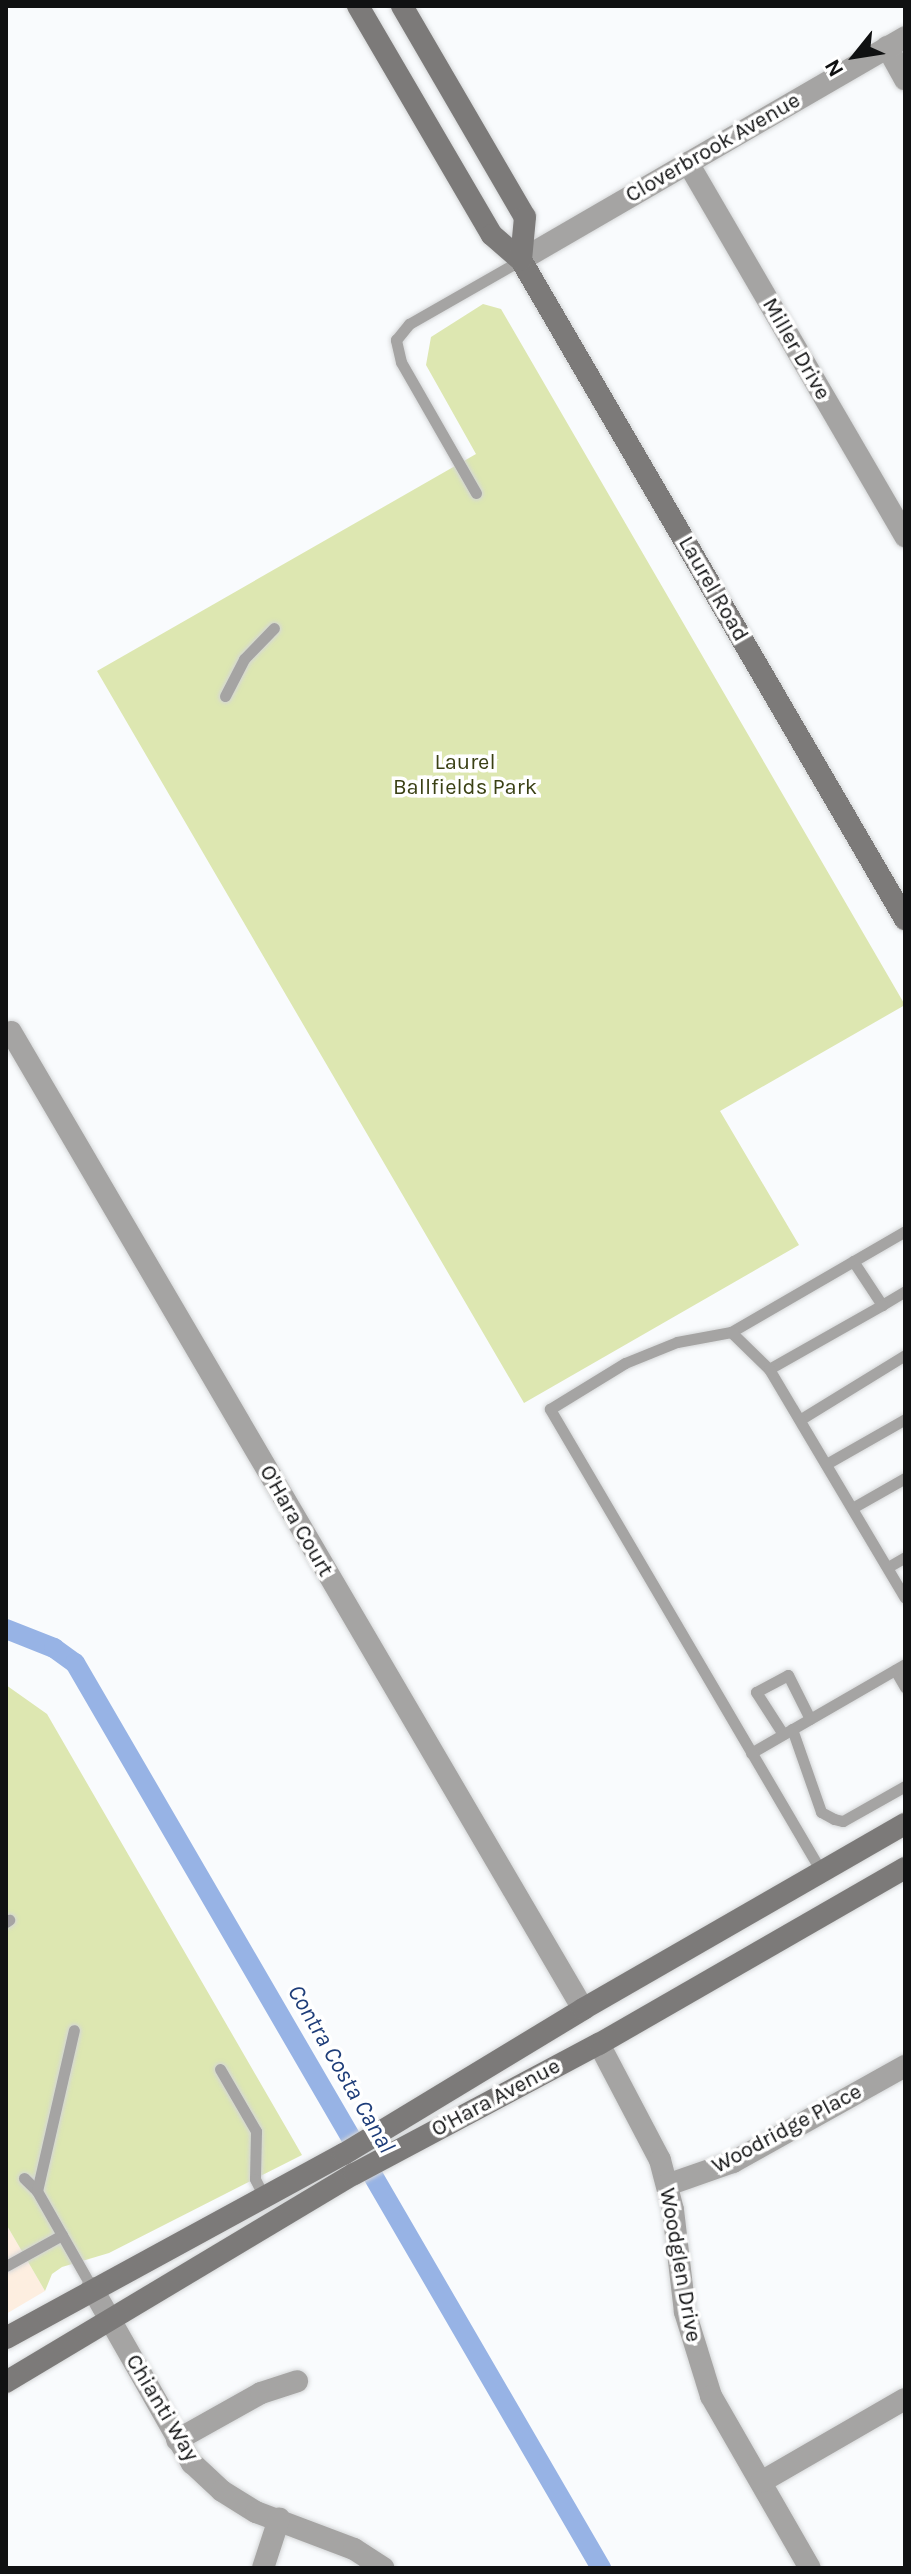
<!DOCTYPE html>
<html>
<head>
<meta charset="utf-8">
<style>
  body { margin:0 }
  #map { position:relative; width:911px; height:2574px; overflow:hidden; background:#f9fbfd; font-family:Karla,sans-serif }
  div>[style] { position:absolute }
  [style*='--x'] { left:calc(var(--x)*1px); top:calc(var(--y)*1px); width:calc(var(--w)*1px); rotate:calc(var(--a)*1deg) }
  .education>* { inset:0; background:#fdeee0 }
  .green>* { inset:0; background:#dde7b1 }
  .canal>* { height:20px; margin:-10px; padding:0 10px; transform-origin:10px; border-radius:10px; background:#97b3e5 }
  .roads { filter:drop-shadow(0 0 2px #d4d6d7) drop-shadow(0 0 2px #d4d6d7) }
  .service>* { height:11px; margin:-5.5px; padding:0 5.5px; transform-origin:5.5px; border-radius:5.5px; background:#a5a4a3 }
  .minor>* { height:22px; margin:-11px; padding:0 11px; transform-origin:11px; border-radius:11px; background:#a5a4a3 }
  .secondary>* { height:22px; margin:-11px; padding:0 11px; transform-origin:11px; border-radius:11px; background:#7c7a79 }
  span { translate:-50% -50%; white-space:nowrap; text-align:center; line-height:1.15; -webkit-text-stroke:7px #fff; paint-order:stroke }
  .street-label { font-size:22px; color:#101112 }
  .park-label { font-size:22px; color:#3a4014 }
  .water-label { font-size:24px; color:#1e3d79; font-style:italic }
  .frame { position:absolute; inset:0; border:8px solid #101112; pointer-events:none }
  .north { position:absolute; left:815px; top:16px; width:80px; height:80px; -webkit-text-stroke:6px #fff; paint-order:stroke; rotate:240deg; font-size:22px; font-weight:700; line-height:32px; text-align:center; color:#101112 }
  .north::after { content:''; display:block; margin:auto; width:28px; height:36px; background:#101112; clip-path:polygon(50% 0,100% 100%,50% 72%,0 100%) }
</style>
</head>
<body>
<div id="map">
  <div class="education">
    <i style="clip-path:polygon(6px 2224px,45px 2291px,6px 2314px)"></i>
  </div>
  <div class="green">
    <i style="clip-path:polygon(483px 304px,501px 309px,905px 1005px,720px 1111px,799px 1245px,524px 1403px,97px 671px,476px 454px,426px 365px,431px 337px)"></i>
    <i style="clip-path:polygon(6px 1685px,47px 1714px,302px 2155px,109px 2253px,62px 2267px,52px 2274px,45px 2291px,6px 2224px)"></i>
  </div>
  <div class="canal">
    <i style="--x:6;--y:1629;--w:52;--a:21.6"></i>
    <i style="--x:54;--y:1648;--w:26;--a:36"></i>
    <i style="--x:75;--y:1663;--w:1047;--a:59.83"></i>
  </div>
  <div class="roads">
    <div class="service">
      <i style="--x:476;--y:493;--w:151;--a:-119.8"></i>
      <i style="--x:401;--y:362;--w:23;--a:-103"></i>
      <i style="--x:396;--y:340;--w:21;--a:-51"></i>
      <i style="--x:409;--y:324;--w:129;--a:-29.7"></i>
      <i style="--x:225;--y:696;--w:42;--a:-62.8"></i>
      <i style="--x:244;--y:659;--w:43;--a:-45.9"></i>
      <i style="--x:853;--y:1261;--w:53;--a:56.6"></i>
      <i style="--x:882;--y:1305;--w:27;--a:-31"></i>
      <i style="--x:731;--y:1332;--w:201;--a:-30.1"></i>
      <i style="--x:769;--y:1369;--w:130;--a:-29.5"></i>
      <i style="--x:801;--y:1419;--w:122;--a:-31.6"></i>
      <i style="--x:828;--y:1463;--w:89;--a:-29.7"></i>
      <i style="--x:854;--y:1507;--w:59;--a:-29.6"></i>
      <i style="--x:888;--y:1567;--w:20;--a:-30"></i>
      <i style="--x:895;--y:1670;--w:20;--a:60"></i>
      <i style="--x:792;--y:1729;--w:88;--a:70.7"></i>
      <i style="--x:821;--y:1812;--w:15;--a:28"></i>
      <i style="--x:834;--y:1819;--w:9;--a:13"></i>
      <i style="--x:843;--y:1821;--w:71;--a:-29.4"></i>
      <i style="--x:783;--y:1734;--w:50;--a:-122.7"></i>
      <i style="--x:756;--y:1692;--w:36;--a:-28"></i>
      <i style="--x:788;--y:1675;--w:49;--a:63.4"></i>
      <i style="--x:751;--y:1753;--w:178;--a:-30"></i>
      <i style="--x:821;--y:1871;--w:536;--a:-120.4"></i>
      <i style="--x:550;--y:1409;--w:88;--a:-31.5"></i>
      <i style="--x:625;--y:1363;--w:56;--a:-22"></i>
      <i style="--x:677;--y:1342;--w:55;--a:-10.5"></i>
      <i style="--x:731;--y:1332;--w:53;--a:44.2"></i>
      <i style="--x:769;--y:1369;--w:266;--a:59.3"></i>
      <i style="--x:6;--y:1922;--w:4;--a:-34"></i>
      <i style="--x:220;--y:2069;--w:72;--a:59.9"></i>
      <i style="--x:256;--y:2131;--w:48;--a:91.2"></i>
      <i style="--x:255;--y:2179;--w:20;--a:63"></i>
      <i style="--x:24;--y:2178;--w:18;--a:45"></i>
      <i style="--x:37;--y:2191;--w:112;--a:60.4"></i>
      <i style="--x:37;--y:2191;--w:165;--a:-77.1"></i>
      <i style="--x:6;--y:2266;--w:64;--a:-29"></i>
    </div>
    <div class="minor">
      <i style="--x:887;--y:47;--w:37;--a:61"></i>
      <i style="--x:688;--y:163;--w:432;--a:59.8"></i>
      <i style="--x:521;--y:260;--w:444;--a:-30.1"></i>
      <i style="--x:11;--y:1032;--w:1132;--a:59.65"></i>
      <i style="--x:599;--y:2044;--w:131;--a:62.3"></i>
      <i style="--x:660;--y:2160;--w:52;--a:75.4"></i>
      <i style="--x:673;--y:2210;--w:103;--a:83.3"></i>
      <i style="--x:685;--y:2312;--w:88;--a:72.8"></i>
      <i style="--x:711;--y:2396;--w:198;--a:60.1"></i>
      <i style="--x:667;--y:2185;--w:70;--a:-19.2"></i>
      <i style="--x:733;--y:2162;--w:197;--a:-29.2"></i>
      <i style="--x:92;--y:2288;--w:202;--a:60.3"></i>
      <i style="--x:192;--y:2463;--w:41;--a:43"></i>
      <i style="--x:222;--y:2491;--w:40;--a:32"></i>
      <i style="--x:256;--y:2512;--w:105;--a:20.7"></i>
      <i style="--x:354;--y:2549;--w:35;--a:33"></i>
      <i style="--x:177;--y:2440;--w:96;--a:-29.2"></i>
      <i style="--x:261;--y:2393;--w:38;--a:-18"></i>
      <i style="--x:761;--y:2482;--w:166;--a:-30"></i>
      <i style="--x:263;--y:2568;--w:52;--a:-71.9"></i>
    </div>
    <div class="secondary">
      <i style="--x:358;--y:6;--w:265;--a:59.7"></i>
      <i style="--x:492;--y:235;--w:38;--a:41"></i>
      <i style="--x:521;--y:260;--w:763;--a:59.77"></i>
      <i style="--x:402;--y:6;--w:244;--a:59.8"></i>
      <i style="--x:525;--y:217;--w:43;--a:95.3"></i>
      <i style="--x:6;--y:2338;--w:385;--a:-28.6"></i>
      <i style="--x:344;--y:2154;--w:280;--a:-31.2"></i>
      <i style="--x:583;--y:2009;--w:371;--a:-29.9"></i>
      <i style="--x:6;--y:2382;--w:405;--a:-30.9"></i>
      <i style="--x:354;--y:2174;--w:277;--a:-28"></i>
      <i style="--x:599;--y:2044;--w:353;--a:-29.9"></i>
    </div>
  </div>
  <div class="street-label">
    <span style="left:713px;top:148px;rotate:-30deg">Cloverbrook Avenue</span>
    <span style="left:796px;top:349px;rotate:60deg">Miller Drive</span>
    <span style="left:713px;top:589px;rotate:60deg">Laurel Road</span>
    <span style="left:296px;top:1521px;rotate:60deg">O'Hara Court</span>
    <span style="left:496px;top:2098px;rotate:-28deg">O'Hara Avenue</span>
    <span style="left:787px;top:2129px;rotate:-28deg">Woodridge Place</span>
    <span style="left:680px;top:2265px;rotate:80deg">Woodglen Drive</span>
    <span style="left:162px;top:2408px;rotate:59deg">Chianti Way</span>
  </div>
  <div class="park-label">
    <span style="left:465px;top:775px">Laurel<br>Ballfields Park</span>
  </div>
  <div class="water-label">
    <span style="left:341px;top:2069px;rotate:60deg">Contra Costa Canal</span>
  </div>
  <div class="frame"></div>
  <div class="north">N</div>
</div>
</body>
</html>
